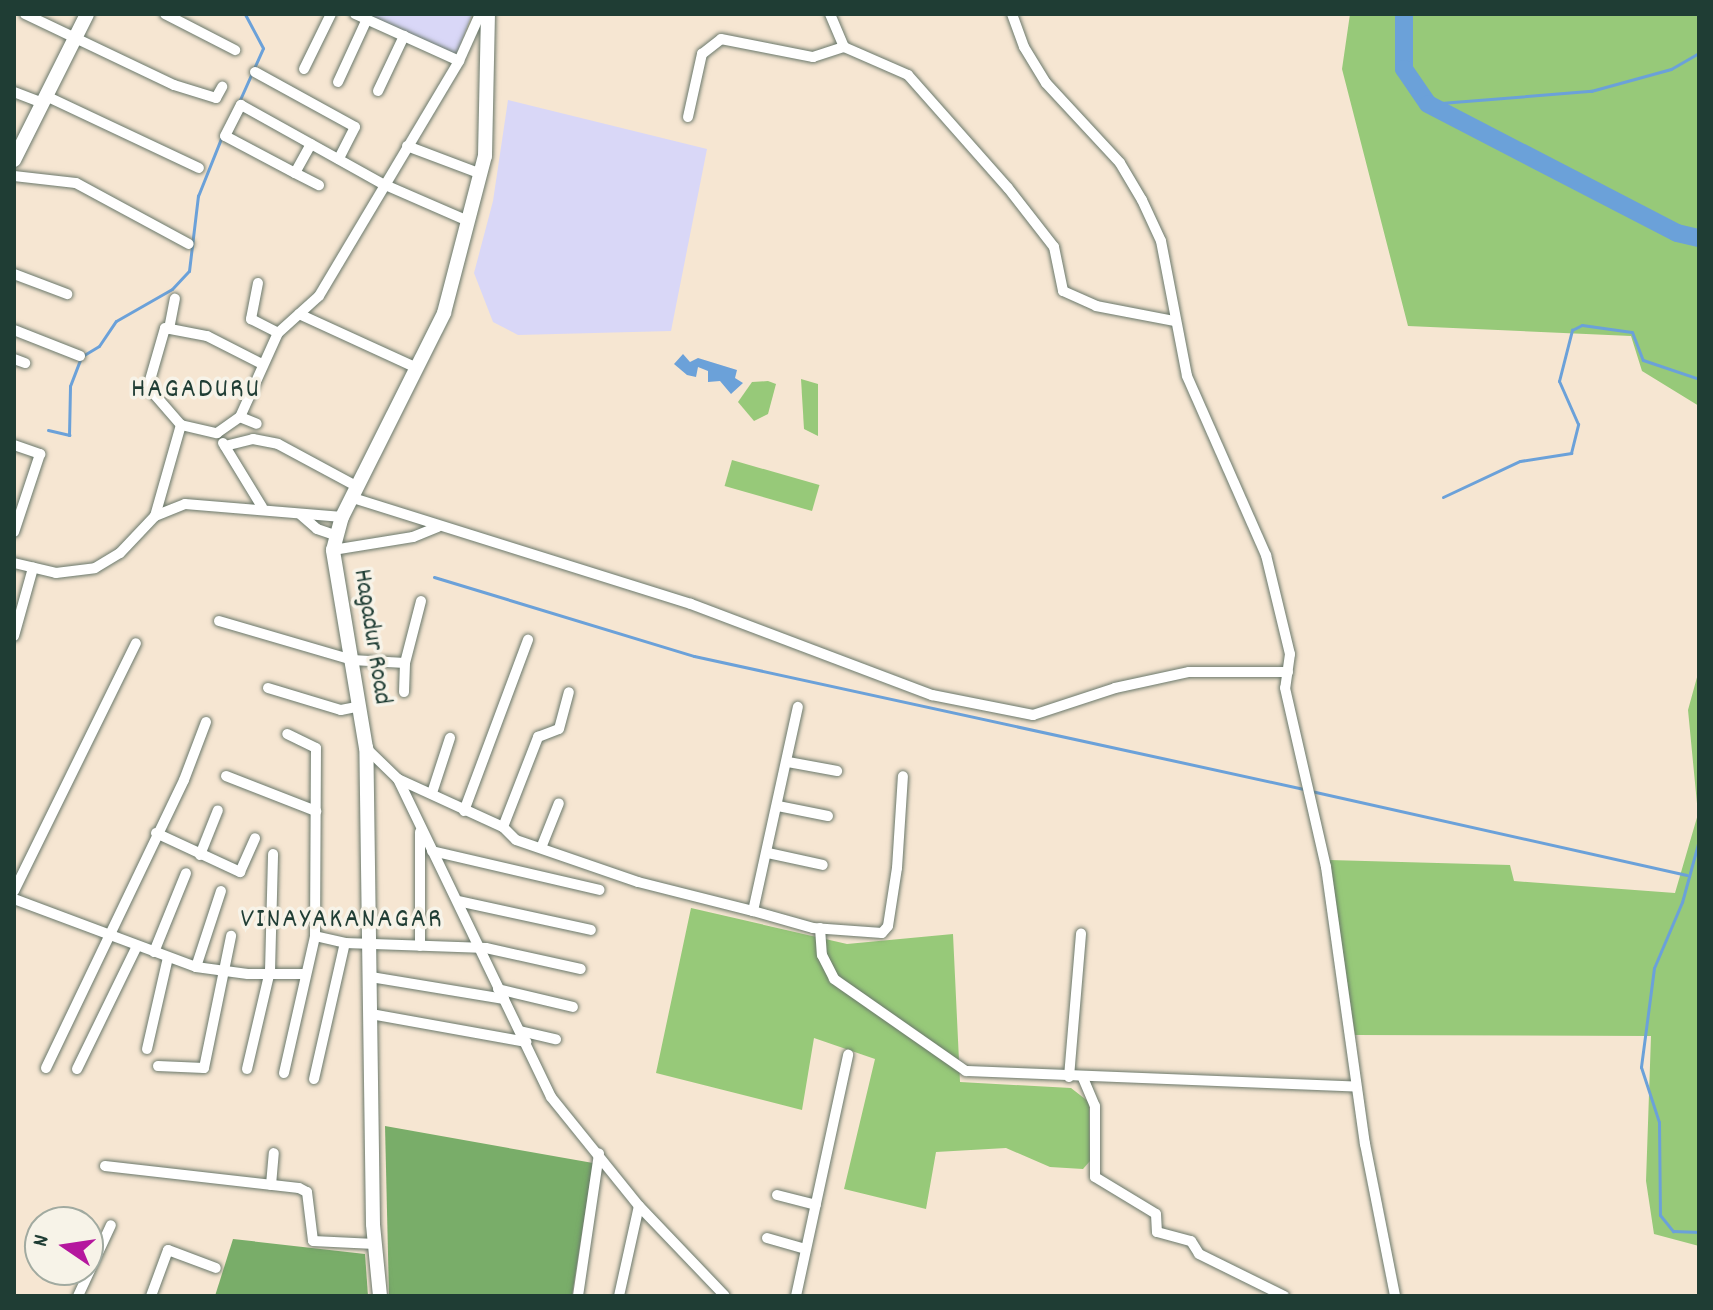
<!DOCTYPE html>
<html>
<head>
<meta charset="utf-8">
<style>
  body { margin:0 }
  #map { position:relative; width:1713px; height:1310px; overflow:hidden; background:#f6e6d2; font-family:Dekko,sans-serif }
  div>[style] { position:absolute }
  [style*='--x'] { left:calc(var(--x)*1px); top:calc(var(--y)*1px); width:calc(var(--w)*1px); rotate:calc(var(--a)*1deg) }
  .built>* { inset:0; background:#d9d7f7 }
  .green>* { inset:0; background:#97c979; transform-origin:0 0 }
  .forest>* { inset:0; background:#79ad69 }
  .water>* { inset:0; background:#6ba1d9 }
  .stream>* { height:3px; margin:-1.5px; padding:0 1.5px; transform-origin:1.5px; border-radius:1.5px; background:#6ba1d9 }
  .river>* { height:18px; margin:-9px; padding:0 9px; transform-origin:9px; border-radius:9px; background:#6ba1d9 }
  .roads { filter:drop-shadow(0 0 2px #6a786b) drop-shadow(0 0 2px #6a786b) }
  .street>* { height:10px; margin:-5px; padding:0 5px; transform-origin:5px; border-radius:5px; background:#fff }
  .secondary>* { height:14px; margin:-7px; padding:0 7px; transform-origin:7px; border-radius:7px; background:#fff }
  span { translate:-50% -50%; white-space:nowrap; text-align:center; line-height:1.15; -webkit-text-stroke:7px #f7f3e8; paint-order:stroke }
  .street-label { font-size:26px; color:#1f3d34 }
  .neighbourhood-label { font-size:28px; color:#1f3d34; letter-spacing:2px }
  .frame { position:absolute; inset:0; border:16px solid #1f3d34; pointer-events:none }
  .north { position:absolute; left:24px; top:1206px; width:80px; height:80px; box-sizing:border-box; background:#f7f3e8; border:2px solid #a1aaa0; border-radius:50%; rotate:283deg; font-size:22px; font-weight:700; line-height:32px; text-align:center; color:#1f3d34 }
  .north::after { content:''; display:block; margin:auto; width:28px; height:36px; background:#b5179e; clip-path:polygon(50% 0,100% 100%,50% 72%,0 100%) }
</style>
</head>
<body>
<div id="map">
  <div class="built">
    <i style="clip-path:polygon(362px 14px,472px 14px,456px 56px)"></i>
    <i style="clip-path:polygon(508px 100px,707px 149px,671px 331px,518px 335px,493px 322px,474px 273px,493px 201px)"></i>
  </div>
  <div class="green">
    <i style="clip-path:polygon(1350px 14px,1699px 14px,1699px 406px,1642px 371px,1631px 336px,1408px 326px,1342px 69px)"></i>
    <i style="clip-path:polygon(801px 379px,818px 384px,818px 436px,804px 429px)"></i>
    <i style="clip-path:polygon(768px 381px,776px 384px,768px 414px,754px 421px,738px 402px,752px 382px)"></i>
    <i style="left:732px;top:460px;width:91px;height:27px;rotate:16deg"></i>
    <i style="clip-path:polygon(1699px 670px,1699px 1246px,1654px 1234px,1646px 1181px,1651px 1036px,1355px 1035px,1329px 860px,1510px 865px,1514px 881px,1675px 893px,1698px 814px,1688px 710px)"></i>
    <i style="clip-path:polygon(691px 908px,847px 944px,953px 934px,960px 1082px,1071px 1088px,1089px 1102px,1090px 1161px,1083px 1169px,1050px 1167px,1006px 1148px,936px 1152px,926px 1209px,844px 1189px,875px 1059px,814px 1038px,802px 1110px,656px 1073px)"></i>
  </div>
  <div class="forest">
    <i style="clip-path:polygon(385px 1126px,593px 1163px,572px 1296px,389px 1296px)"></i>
    <i style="clip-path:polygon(233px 1239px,365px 1254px,368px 1296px,215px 1296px)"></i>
  </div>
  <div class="water">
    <i style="clip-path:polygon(683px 354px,690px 362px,698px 358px,737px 370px,735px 378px,743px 383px,731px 394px,720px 381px,708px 382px,708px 371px,698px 367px,696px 377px,687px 375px,674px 364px)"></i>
  </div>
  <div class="stream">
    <i style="--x:238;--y:104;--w:61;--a:-65.9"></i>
    <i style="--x:263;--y:48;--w:38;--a:-118"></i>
    <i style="--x:1428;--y:104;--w:164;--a:-4.6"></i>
    <i style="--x:1591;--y:91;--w:83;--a:-15.4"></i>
    <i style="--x:1671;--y:69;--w:32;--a:-30"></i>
    <i style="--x:84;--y:355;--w:17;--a:-31"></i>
    <i style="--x:99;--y:346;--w:30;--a:-56"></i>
    <i style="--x:116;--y:321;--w:64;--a:-29.7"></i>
    <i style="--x:172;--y:289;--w:25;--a:-47"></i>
    <i style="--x:189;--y:271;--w:76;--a:-83.2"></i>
    <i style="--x:198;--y:196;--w:65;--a:-68.2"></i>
    <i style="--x:48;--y:430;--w:22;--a:13"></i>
    <i style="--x:69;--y:435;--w:49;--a:-88.8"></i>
    <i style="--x:70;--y:386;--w:28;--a:-69"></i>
    <i style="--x:1443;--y:497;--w:85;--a:-25.1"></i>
    <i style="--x:1520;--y:461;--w:52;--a:-8.9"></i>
    <i style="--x:1571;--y:453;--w:30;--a:-76"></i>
    <i style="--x:1578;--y:424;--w:47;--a:-113.8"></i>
    <i style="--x:1559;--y:381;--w:53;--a:-75.7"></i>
    <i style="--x:1572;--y:330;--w:11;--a:-27"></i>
    <i style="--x:1582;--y:325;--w:50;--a:8"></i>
    <i style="--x:1632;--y:332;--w:30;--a:69"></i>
    <i style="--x:1643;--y:360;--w:59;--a:18.7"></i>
    <i style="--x:434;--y:577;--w:272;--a:16.9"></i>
    <i style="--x:694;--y:656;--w:624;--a:12.3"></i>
    <i style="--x:1699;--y:684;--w:109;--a:90"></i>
    <i style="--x:1311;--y:791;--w:385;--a:12.6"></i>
    <i style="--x:1699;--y:840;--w:64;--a:105.3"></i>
    <i style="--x:1682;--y:902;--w:72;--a:113"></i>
    <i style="--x:1654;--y:968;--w:100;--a:97.5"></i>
    <i style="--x:1641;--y:1067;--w:58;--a:71.9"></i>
    <i style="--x:1659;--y:1122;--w:93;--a:89.4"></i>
    <i style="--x:1660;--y:1215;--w:21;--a:51"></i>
    <i style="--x:1673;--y:1231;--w:26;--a:2"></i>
  </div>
  <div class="river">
    <i style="--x:1404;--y:14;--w:55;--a:90"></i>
    <i style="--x:1404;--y:69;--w:42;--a:55.6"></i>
    <i style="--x:1428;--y:104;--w:280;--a:27.4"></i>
    <i style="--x:1677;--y:233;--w:23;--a:13"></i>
  </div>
  <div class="roads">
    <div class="street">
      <i style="--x:25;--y:14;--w:165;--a:25.5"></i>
      <i style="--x:174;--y:85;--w:44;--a:17.2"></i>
      <i style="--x:216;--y:98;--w:13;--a:-61"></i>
      <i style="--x:165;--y:14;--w:79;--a:27.2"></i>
      <i style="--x:355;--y:14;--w:114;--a:24.3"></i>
      <i style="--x:830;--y:14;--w:36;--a:67"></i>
      <i style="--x:844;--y:47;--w:70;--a:23.6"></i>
      <i style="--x:908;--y:75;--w:151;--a:48.5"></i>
      <i style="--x:1008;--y:188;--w:75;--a:52.1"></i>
      <i style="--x:1054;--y:247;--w:45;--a:78.4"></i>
      <i style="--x:1063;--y:291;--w:36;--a:24"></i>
      <i style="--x:1096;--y:306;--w:79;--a:10.9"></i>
      <i style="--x:1012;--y:14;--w:35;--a:70"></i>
      <i style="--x:1024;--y:47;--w:42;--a:58.6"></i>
      <i style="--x:1046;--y:83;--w:109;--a:47.2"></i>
      <i style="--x:1120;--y:163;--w:43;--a:59.3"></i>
      <i style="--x:1142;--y:200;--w:45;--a:65.1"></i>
      <i style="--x:1161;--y:241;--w:137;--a:79.1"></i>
      <i style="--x:1187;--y:376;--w:196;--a:66.2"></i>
      <i style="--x:1266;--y:555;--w:102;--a:76.4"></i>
      <i style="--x:1290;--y:654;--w:34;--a:98"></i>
      <i style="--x:1285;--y:688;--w:184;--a:77.1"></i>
      <i style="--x:1326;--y:867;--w:280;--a:82"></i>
      <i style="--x:1365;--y:1144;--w:155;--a:78.8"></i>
      <i style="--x:304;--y:69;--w:61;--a:-63.9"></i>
      <i style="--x:255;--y:72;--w:114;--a:28.8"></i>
      <i style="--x:355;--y:127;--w:36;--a:117"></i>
      <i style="--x:338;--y:82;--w:69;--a:-65.3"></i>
      <i style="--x:378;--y:91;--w:61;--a:-64.7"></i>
      <i style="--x:14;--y:92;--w:30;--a:21"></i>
      <i style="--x:46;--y:96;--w:169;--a:25.2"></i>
      <i style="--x:688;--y:117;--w:65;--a:-77.5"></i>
      <i style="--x:702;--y:54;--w:24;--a:-38"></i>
      <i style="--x:721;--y:39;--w:94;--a:11.1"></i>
      <i style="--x:813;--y:57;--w:33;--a:-18"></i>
      <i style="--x:311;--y:144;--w:33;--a:119"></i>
      <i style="--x:295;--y:173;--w:79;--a:-152.1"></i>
      <i style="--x:225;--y:136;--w:35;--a:-63"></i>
      <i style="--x:241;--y:105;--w:162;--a:29.1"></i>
      <i style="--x:383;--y:184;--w:93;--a:23.5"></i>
      <i style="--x:407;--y:146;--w:79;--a:20.7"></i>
      <i style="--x:295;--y:173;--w:27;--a:27"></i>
      <i style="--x:14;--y:176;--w:62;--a:6.4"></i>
      <i style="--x:76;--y:183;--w:128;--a:28.4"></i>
      <i style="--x:14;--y:274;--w:57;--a:20.7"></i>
      <i style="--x:258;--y:283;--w:37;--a:101"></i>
      <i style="--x:251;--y:319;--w:30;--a:27"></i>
      <i style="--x:299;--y:314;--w:130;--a:24.6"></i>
      <i style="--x:169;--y:329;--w:31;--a:-79"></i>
      <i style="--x:14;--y:330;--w:71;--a:21.5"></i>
      <i style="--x:14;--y:359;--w:12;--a:20"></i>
      <i style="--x:240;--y:417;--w:18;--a:22"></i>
      <i style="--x:181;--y:425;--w:50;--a:-131"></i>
      <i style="--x:148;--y:387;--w:61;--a:-73.9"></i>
      <i style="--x:165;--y:328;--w:43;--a:10.8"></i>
      <i style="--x:207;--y:336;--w:62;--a:27"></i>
      <i style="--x:223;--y:443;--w:75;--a:58.6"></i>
      <i style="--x:14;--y:445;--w:28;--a:19"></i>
      <i style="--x:40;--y:454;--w:82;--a:108.4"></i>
      <i style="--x:225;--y:446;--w:29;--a:-14"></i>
      <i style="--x:253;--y:439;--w:25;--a:11"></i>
      <i style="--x:278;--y:444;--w:91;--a:28.3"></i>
      <i style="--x:353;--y:498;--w:354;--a:17.4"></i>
      <i style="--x:691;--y:604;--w:258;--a:20.7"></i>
      <i style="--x:932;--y:695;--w:103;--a:11.2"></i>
      <i style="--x:1033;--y:715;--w:86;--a:-18.2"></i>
      <i style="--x:1115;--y:688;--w:76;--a:-12.2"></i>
      <i style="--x:1189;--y:672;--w:99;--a:0"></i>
      <i style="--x:301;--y:515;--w:21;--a:41"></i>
      <i style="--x:317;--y:529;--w:21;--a:19"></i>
      <i style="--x:155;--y:516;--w:95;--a:-74.1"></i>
      <i style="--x:181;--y:425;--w:37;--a:13"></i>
      <i style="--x:217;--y:433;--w:28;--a:-35"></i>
      <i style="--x:240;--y:417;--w:92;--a:-65.7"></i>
      <i style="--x:278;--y:333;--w:55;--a:-42.1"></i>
      <i style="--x:319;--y:296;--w:274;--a:-59.2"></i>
      <i style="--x:459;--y:61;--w:51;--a:-65.9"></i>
      <i style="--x:333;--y:550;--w:81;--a:-9.2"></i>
      <i style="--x:413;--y:537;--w:27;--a:-22"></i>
      <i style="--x:14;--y:563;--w:43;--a:13.4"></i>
      <i style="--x:56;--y:573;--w:39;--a:-7"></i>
      <i style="--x:95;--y:568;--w:29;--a:-31"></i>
      <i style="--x:120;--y:553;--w:51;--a:-46.6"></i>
      <i style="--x:155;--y:516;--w:32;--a:-22"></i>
      <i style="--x:185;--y:504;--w:158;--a:4.7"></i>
      <i style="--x:219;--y:621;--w:139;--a:16.3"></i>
      <i style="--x:352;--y:660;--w:53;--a:3.2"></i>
      <i style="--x:405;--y:663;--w:64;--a:-75.5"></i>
      <i style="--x:14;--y:636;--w:71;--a:-74.4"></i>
      <i style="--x:268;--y:688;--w:76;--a:16.8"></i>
      <i style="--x:341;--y:710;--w:16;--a:-11"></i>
      <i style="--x:404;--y:692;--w:29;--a:-88"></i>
      <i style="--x:366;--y:748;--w:45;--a:44.1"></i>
      <i style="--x:398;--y:779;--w:353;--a:64.3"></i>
      <i style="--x:551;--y:1097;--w:140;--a:51.1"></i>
      <i style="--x:639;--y:1206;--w:124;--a:46.3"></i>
      <i style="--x:788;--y:762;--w:50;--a:10.4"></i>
      <i style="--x:226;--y:776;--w:97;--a:21.3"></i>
      <i style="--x:398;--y:779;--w:115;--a:24.6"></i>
      <i style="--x:503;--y:827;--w:97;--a:-68.7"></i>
      <i style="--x:538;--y:737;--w:22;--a:-21"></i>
      <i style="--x:559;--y:729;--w:38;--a:-75"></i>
      <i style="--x:432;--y:793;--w:58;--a:-71.9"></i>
      <i style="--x:778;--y:806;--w:51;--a:11.3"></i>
      <i style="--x:464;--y:811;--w:183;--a:-69.5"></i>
      <i style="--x:503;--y:827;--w:18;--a:45"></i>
      <i style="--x:516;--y:840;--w:129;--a:19"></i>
      <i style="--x:638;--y:882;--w:119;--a:14.2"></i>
      <i style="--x:753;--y:911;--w:209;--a:-77.6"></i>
      <i style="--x:420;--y:832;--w:114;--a:90"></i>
      <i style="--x:156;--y:833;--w:93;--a:24.9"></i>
      <i style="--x:240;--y:872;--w:37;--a:-66"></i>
      <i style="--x:541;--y:848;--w:48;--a:-68.2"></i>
      <i style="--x:432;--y:851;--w:172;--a:13.1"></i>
      <i style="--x:768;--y:853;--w:56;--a:12.3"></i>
      <i style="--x:200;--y:855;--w:48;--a:-68.2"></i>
      <i style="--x:14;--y:891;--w:276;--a:-63.8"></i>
      <i style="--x:14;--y:899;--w:194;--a:20.5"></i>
      <i style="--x:196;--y:967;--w:52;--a:7.7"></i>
      <i style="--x:248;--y:974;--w:58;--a:0"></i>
      <i style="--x:458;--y:901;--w:136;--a:12.3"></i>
      <i style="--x:753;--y:911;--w:62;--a:15.8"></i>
      <i style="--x:813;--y:928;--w:69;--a:4.1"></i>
      <i style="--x:882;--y:933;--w:9;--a:-49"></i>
      <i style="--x:888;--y:926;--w:59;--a:-81.2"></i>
      <i style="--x:897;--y:868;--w:92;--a:-86.3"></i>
      <i style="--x:820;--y:928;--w:27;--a:86"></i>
      <i style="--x:822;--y:955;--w:27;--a:63"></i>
      <i style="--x:834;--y:979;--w:161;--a:34.9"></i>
      <i style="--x:966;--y:1071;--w:390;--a:2.3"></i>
      <i style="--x:315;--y:936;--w:31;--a:13"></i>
      <i style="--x:345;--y:943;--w:141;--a:2"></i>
      <i style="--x:486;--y:948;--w:97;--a:12.5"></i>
      <i style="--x:154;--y:952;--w:85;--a:-67.9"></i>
      <i style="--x:196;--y:967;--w:80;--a:-71.8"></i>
      <i style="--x:371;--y:977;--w:135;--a:9.4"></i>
      <i style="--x:498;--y:989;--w:77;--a:13.5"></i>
      <i style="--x:371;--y:1014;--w:158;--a:10.2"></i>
      <i style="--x:520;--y:1031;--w:37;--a:13"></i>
      <i style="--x:147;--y:1049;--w:94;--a:-77.1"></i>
      <i style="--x:158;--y:1066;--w:46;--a:2.5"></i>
      <i style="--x:204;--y:1068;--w:135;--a:-78.4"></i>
      <i style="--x:46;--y:1068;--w:319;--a:-64.4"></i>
      <i style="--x:184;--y:780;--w:62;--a:-69.2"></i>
      <i style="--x:77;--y:1069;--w:137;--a:-64"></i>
      <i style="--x:247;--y:1069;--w:101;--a:-76.8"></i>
      <i style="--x:270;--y:971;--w:117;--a:-88.5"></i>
      <i style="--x:284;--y:1073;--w:140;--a:-77.2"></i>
      <i style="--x:315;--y:936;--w:188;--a:-89.7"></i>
      <i style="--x:316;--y:748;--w:32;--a:-154"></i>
      <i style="--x:1069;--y:1077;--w:144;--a:-85.2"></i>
      <i style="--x:1083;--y:1078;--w:30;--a:67"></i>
      <i style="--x:1095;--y:1106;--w:71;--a:90"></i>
      <i style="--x:1095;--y:1177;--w:71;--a:31.2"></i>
      <i style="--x:1156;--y:1214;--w:18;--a:87"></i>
      <i style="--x:1157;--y:1232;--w:35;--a:15"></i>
      <i style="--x:1191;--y:1241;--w:15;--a:58"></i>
      <i style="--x:1199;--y:1254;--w:95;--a:26.3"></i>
      <i style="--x:314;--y:1079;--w:139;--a:-77.2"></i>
      <i style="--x:105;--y:1166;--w:195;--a:6.5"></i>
      <i style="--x:299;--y:1188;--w:9;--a:27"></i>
      <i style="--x:307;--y:1192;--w:49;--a:83"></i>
      <i style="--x:313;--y:1241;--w:62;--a:2.8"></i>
      <i style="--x:271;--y:1185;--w:32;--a:-85"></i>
      <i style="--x:777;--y:1195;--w:40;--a:14.4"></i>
      <i style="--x:767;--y:1238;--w:40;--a:16"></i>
      <i style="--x:78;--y:1296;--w:78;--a:-65.1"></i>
      <i style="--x:151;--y:1296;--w:49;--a:-69.7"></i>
      <i style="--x:168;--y:1250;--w:51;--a:20.6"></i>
      <i style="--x:578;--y:1296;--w:144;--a:-81.6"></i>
      <i style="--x:619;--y:1296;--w:92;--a:-77.5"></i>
      <i style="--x:796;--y:1296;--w:247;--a:-77.8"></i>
    </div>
    <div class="secondary">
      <i style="--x:14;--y:160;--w:163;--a:-63.4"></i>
      <i style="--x:380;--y:1296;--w:72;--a:-95.6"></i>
      <i style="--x:373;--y:1224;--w:476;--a:-90.8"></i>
      <i style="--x:366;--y:748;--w:201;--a:-99.5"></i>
      <i style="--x:333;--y:550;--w:34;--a:-75"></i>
      <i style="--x:342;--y:517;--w:228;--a:-63.4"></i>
      <i style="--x:444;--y:313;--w:162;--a:-75.4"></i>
      <i style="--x:485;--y:156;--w:142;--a:-88.8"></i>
    </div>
  </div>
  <div class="street-label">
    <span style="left:371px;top:637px;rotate:81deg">Hagadur Road</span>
  </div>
  <div class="neighbourhood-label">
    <span style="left:196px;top:391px">HAGADURU</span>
    <span style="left:342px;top:921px">VINAYAKANAGAR</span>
  </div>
  <div class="frame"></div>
  <div class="north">N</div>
</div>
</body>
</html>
